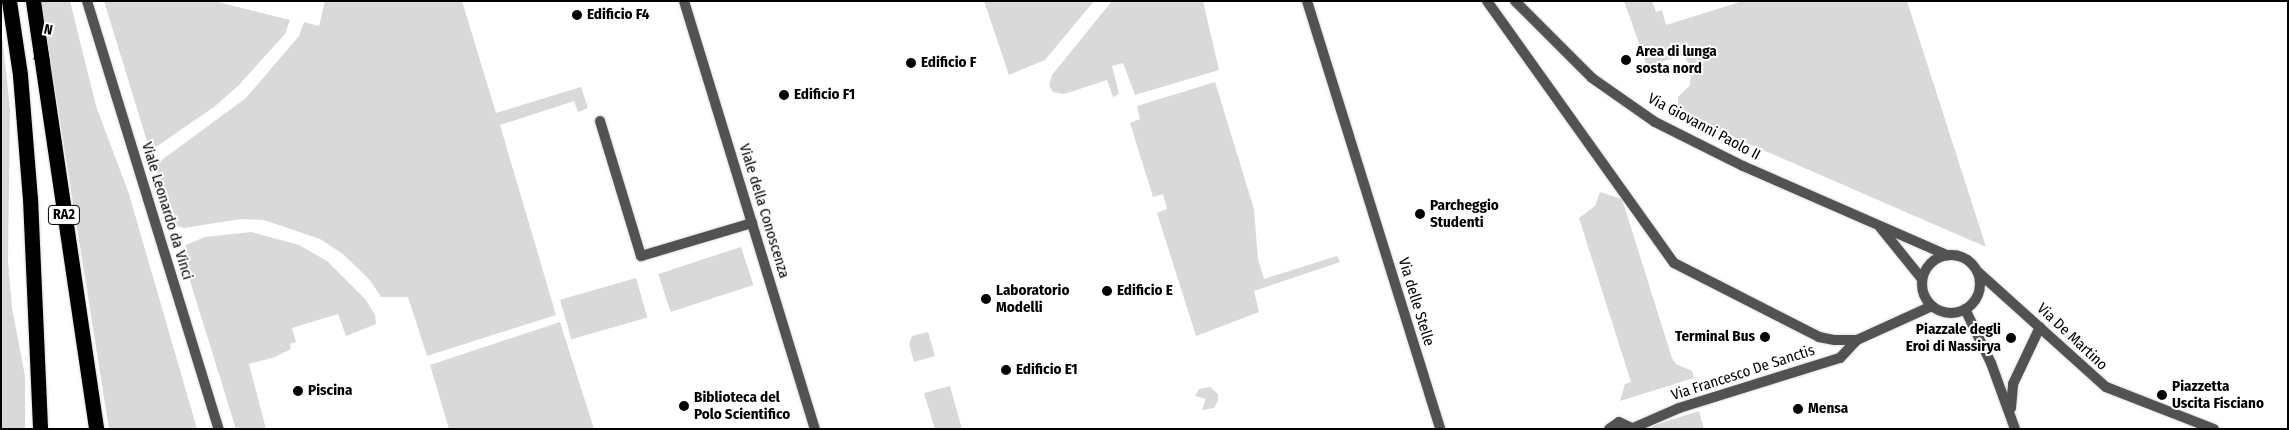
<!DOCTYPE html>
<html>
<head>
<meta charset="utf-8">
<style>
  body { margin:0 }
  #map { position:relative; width:2289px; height:430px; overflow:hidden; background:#fff; font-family:"Fira Sans Condensed",sans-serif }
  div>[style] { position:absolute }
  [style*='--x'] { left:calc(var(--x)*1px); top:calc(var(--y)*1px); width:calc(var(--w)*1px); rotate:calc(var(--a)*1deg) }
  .green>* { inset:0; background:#d9d9d9; transform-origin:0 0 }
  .roads { filter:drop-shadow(0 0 1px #dbdbdb) drop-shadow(0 0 1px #dbdbdb) }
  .minor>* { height:10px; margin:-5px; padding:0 5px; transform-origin:5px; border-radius:5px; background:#525252 }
  .tertiary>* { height:10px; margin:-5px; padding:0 5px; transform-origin:5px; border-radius:5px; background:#525252 }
  .tertiary>.ring { margin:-5px; padding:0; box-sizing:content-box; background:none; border:10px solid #525252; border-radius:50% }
  .motorway>* { height:15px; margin:-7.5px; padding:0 7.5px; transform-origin:7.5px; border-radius:7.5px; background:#000 }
  .dots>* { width:14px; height:14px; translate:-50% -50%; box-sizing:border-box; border:2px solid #fff; border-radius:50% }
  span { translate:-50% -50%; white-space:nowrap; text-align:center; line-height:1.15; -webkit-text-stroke:4px #fff; paint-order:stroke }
  .shield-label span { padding:1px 4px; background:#fff; border:1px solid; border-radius:4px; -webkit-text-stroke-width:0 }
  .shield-label { font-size:14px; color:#000; font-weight:700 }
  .poi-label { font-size:15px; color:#000; font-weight:700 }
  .left { translate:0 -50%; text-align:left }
  .right { translate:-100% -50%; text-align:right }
  .street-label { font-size:15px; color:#000 }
  .frame { position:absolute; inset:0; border:2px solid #000; pointer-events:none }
  .north { position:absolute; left:20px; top:20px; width:50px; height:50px; -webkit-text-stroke:4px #fff; paint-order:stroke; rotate:12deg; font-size:14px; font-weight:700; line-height:20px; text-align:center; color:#000 }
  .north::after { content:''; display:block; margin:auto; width:18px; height:22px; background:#000; clip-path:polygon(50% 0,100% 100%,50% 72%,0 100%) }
</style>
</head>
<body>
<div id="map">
  <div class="green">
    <i style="clip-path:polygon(41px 1px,70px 1px,96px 106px,129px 194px,197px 429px,109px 429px)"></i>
    <i style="clip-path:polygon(104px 1px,214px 1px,290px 20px,285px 34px,238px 86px,214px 107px,150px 151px)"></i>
    <i style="clip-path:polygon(325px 1px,462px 1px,496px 113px,581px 87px,588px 108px,578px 112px,574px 101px,500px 125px,556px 315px,427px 356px,408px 297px,381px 297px,370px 280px,343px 254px,320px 239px,264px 220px,241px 219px,184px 228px,173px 225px,155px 165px,246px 98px,299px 36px,304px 22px,319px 26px)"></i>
    <i style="clip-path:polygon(984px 1px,1094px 1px,1045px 60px,1009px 75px)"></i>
    <i style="clip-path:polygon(1112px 1px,1203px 1px,1219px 70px,1135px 95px,1123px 63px,1112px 66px,1119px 94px,1113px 97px,1107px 80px,1064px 94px,1053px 92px,1049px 86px,1052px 75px)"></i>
    <i style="clip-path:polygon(1624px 1px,1652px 1px,1656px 12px,1662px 10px,1666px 25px,1743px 1px,1907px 1px,1986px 247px,1678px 113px,1678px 97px,1690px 85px,1691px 69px,1684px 55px,1647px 66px)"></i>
    <i style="clip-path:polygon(1px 25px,10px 109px,8px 262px,12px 308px,25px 376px,25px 429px,1px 429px)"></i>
    <i style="clip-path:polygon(1215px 82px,1254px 209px,1258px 259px,1264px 279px,1337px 256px,1340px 262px,1254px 291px,1259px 312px,1196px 336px,1157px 213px,1167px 209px,1163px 194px,1153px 197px,1130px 123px,1140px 119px,1137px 106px)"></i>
    <i style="clip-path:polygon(1600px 192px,1622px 199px,1672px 358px,1676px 364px,1692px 371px,1694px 378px,1620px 401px,1625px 384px,1631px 382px,1579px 218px,1595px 206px)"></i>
    <i style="clip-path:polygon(251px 232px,299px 245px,327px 261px,366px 300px,375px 315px,376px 324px,346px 336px,338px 314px,292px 328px,296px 342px,290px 344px,291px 349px,275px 357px,249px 364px,266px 429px,236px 429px,181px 252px,186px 245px,205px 237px)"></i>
    <i style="left:741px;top:247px;width:40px;height:87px;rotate:72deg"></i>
    <i style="left:636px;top:278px;width:41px;height:79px;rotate:74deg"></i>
    <i style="clip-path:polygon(560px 322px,594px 429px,449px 429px,430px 365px)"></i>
    <i style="clip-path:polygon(928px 332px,935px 356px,914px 362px,909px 344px,912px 336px)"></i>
    <i style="clip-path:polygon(950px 386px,962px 429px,935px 429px,924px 393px)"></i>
    <i style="clip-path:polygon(1210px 387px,1218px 394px,1218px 401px,1214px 408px,1202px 410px,1206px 399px,1195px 396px,1199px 389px)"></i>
    <i style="clip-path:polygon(1699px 411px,1704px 429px,1650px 429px,1655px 425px)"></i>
  </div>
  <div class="roads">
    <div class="minor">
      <i style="--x:684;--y:1;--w:448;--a:73"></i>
      <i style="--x:1307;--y:1;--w:448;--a:72.7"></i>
      <i style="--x:600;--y:121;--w:141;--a:73.1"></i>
      <i style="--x:641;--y:256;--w:116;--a:-16.6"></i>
      <i style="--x:1633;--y:428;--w:50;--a:-23.5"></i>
      <i style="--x:1679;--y:408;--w:169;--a:-17.3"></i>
      <i style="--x:1840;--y:358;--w:25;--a:-47"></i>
      <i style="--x:1609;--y:429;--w:12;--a:-35"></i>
      <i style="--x:1619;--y:422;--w:17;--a:25"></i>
    </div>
    <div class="tertiary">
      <i style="--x:87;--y:1;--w:448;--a:72.9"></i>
      <i style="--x:1487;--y:1;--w:322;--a:54.5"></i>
      <i style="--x:1674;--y:263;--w:163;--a:27"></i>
      <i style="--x:1819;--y:337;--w:16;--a:11"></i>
      <i style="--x:1835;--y:340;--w:22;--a:0"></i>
      <i style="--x:1857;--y:340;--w:82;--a:-24.4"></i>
      <i style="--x:1515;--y:1;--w:109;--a:45"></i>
      <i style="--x:1592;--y:78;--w:77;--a:34.9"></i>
      <i style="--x:1655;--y:122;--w:98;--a:26.6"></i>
      <i style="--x:1743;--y:166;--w:223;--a:23.6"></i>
      <i style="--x:1880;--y:227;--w:67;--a:51.1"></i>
      <i class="ring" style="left:1922px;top:255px;width:48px;height:48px"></i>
      <i style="--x:1977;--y:271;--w:173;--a:42"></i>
      <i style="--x:2106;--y:387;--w:116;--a:21.3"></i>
      <i style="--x:1965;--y:309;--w:60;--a:64.3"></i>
      <i style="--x:1991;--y:363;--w:70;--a:70"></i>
      <i style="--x:2011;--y:408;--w:24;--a:-85"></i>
      <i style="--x:2013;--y:384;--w:63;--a:-64.7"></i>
    </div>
    <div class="motorway">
      <i style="--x:9;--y:1;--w:75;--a:81.5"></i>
      <i style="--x:20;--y:75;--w:123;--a:85.4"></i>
      <i style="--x:30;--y:198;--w:231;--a:87.5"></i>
      <i style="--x:33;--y:1;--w:433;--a:81.6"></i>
    </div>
  </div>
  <div class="dots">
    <i style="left:577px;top:15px;background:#000"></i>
    <i style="left:1626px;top:60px;background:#000"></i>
    <i style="left:911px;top:63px;background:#000"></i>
    <i style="left:784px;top:95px;background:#000"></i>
    <i style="left:1420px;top:214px;background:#000"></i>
    <i style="left:1107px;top:291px;background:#000"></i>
    <i style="left:986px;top:299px;background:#000"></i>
    <i style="left:1765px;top:337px;background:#000"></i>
    <i style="left:2011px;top:338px;background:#000"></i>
    <i style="left:1006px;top:370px;background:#000"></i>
    <i style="left:298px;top:391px;background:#000"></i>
    <i style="left:2162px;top:395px;background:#000"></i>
    <i style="left:684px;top:406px;background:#000"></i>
    <i style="left:1798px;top:409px;background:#000"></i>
  </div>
  <div class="shield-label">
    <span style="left:64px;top:215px">RA2</span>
  </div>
  <div class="poi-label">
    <span class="left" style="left:587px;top:15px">Edificio F4</span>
    <span class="left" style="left:1636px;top:60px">Area di lunga<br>sosta nord</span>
    <span class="left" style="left:921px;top:63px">Edificio F</span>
    <span class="left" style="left:794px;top:95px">Edificio F1</span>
    <span class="left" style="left:1430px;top:214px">Parcheggio<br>Studenti</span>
    <span class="left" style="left:996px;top:299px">Laboratorio<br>Modelli</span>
    <span class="left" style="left:1117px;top:291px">Edificio E</span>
    <span class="right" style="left:2001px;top:338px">Piazzale degli<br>Eroi di Nassirya</span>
    <span class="right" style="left:1755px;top:337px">Terminal Bus</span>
    <span class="left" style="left:1016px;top:370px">Edificio E1</span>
    <span class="left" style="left:2172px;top:395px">Piazzetta<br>Uscita Fisciano</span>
    <span class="left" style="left:308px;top:391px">Piscina</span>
    <span class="left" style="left:694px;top:406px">Biblioteca del<br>Polo Scientifico</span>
    <span class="left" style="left:1808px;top:409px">Mensa</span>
  </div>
  <div class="street-label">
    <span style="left:1704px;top:127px;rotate:28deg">Via Giovanni Paolo II</span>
    <span style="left:167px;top:211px;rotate:73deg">Viale Leonardo da Vinci</span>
    <span style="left:764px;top:211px;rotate:73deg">Viale della Conoscenza</span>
    <span style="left:1416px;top:302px;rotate:73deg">Via delle Stelle</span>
    <span style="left:2072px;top:337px;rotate:43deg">Via De Martino</span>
    <span style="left:1743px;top:373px;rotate:-18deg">Via Francesco De Sanctis</span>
  </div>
  <div class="frame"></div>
  <div class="north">N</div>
</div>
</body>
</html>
